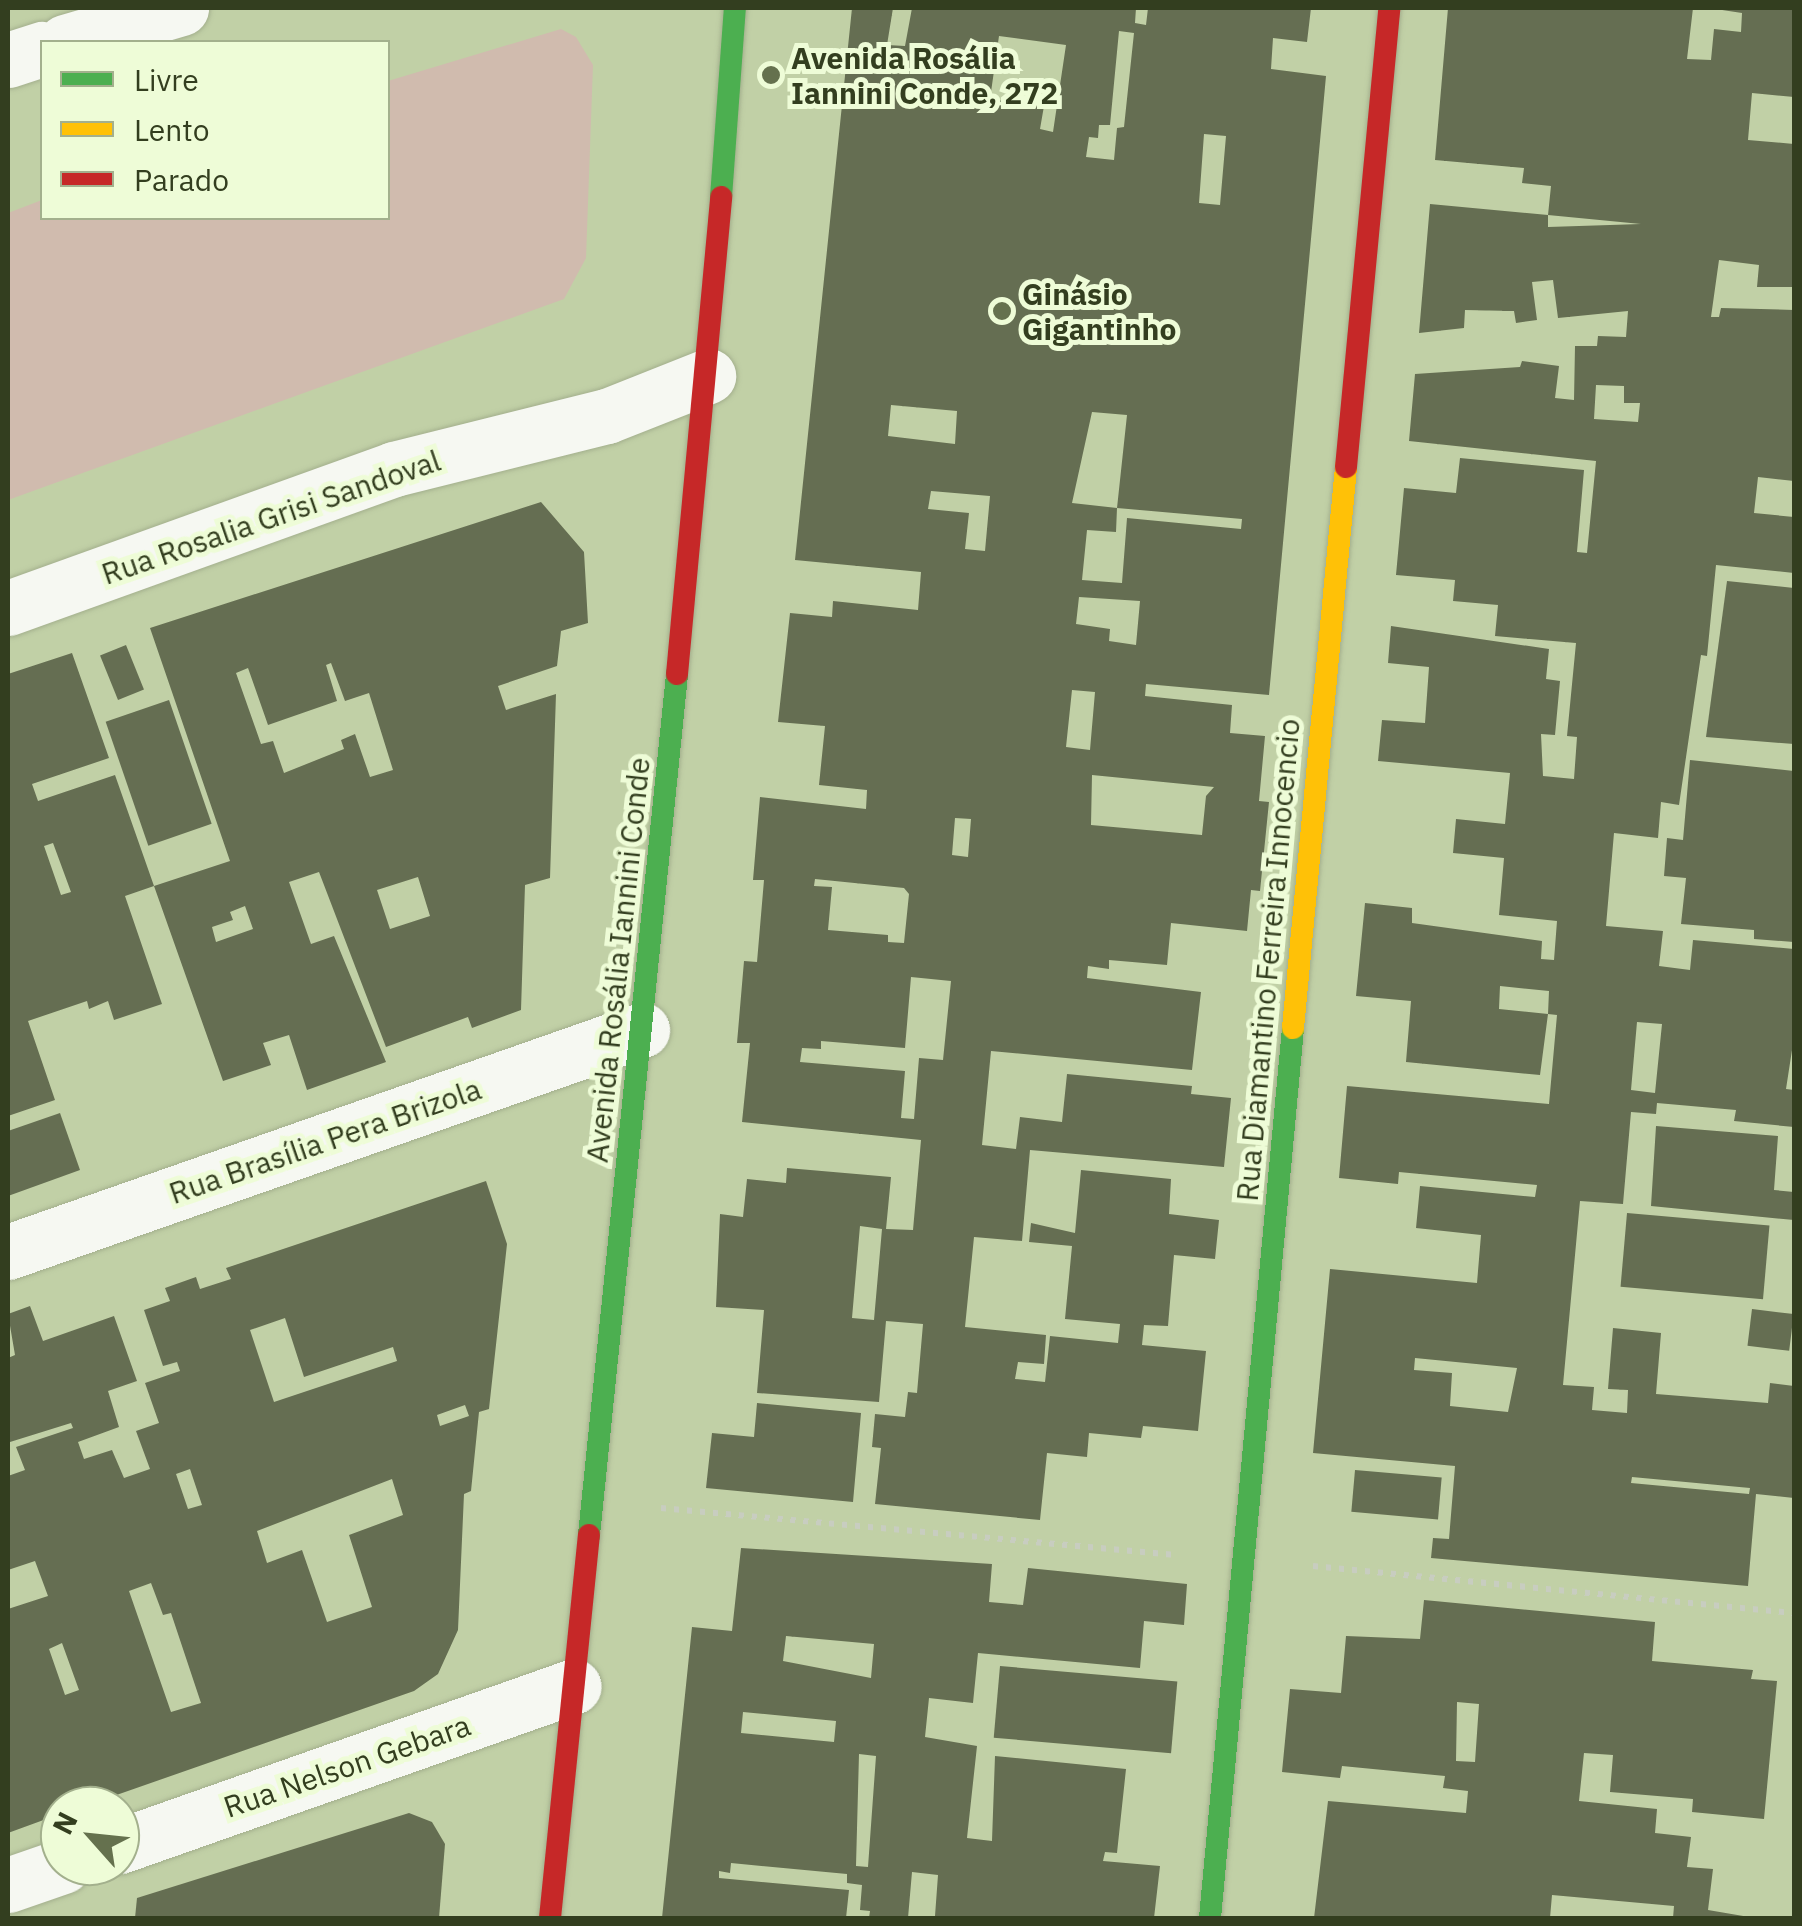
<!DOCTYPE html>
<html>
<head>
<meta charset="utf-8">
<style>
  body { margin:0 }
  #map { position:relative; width:1802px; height:1926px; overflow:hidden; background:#c1d0a6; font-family:"IBM Plex Sans",sans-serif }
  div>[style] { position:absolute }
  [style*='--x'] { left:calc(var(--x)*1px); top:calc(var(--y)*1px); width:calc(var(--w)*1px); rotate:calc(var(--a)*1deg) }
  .green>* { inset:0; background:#d0bbae }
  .building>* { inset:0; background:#656e52; transform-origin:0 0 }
  .path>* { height:6px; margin-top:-3px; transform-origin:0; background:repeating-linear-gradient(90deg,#c8cdc0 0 5px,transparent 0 13px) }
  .roads { filter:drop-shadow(0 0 2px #a3af8d) drop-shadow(0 0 2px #a3af8d) }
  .street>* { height:55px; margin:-27.5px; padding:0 27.5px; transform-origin:27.5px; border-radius:27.5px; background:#f6f8f2 }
  .fast>* { height:22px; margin:-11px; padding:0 11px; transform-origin:11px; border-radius:11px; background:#4caf50 }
  .slow>* { height:22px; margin:-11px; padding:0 11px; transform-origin:11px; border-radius:11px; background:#ffc107 }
  .jam>* { height:22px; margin:-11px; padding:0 11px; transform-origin:11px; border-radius:11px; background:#c62828 }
  .dots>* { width:28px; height:28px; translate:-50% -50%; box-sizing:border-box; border:5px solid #eefcd7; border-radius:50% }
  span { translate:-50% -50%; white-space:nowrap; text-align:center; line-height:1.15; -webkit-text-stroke:10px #eefcd7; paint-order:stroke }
  .poi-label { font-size:30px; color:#333e1f; font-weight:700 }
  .left { translate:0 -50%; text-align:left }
  .street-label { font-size:30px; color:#333e1f }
  .frame { position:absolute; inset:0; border:10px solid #333e1f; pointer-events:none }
  .legend { position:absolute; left:40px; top:40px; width:350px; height:180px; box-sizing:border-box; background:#eefcd7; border:2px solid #a3b08d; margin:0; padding:12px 18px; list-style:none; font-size:30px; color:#333e1f }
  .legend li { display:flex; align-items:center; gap:20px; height:50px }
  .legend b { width:50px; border:2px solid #a3b08d }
  .north { position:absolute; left:40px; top:1786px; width:100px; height:100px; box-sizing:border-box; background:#eefcd7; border:2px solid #a3b08d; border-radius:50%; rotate:297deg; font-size:28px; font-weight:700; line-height:40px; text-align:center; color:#333e1f }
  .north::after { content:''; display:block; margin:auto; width:35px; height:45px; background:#65714e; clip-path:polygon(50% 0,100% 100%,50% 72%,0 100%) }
</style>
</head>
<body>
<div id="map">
  <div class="green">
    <i style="clip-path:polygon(561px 29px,576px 37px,593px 65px,586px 258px,564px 299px,8px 500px,8px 213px,42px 200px,42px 218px,388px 218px,388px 81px)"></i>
  </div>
  <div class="building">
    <i style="clip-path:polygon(evenodd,852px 8px,893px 8px,887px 45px,905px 46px,912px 8px,1136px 8px,1135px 23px,1146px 25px,1148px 8px,1311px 8px,1307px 42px,1273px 38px,1271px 69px,1326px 76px,1269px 695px,1146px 684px,1145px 696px,1232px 705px,1230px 733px,1265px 736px,1259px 801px,1269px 802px,1260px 891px,1251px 890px,1247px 931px,1171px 923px,1167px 965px,1109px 960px,1109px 969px,1088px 966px,1087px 978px,1201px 992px,1192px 1070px,991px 1051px,982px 1145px,1016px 1149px,1020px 1117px,1062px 1122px,1067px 1074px,1192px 1086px,1191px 1094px,1231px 1098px,1224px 1167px,1030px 1150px,1022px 1241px,974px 1237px,965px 1327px,1046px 1335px,1044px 1364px,1018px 1362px,1015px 1379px,1045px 1382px,1050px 1336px,1118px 1343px,1120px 1324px,1065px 1319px,1072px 1246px,1029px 1242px,1031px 1223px,1075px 1233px,1081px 1170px,1171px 1179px,1169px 1214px,1219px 1220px,1215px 1259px,1174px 1255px,1168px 1326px,1144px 1325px,1142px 1345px,1206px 1351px,1198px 1431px,1143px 1426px,1141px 1438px,1089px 1433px,1087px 1457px,1047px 1453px,1040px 1520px,875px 1504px,881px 1448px,872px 1447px,875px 1414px,905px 1417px,908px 1392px,917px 1393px,923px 1324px,886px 1321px,879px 1402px,757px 1393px,764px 1310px,716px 1307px,720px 1214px,743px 1217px,747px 1179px,786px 1183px,787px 1168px,891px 1177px,886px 1229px,913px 1230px,921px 1140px,742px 1122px,750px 1043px,737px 1043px,744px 961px,757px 962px,764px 880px,753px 880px,760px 797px,866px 809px,867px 790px,819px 785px,825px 726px,778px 722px,790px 613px,832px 617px,833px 601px,918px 610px,921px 572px,795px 560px,852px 8px,1119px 31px,1134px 33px,1124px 127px,1117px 128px,1114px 160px,1086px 157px,1089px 137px,1098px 138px,1099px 125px,1110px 125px,1119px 31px,852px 8px,999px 36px,1066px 45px,1053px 132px,1040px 129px,1044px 106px,990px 99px,999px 36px,852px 8px,1204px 134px,1226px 136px,1220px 205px,1199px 203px,1204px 134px,852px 8px,891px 405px,957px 411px,955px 444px,888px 436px,891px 405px,852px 8px,1092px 412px,1127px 415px,1117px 508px,1242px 519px,1241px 529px,1127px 518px,1122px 583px,1082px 580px,1087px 530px,1116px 532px,1117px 508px,1072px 503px,1092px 412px,852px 8px,931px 491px,990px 496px,985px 551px,965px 549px,969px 513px,928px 509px,931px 491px,852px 8px,1079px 597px,1140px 601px,1136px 645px,1109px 641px,1110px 629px,1076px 624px,1079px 597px,852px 8px,1072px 690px,1095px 692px,1090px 750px,1066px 747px,1072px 690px,852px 8px,1092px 775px,1214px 787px,1206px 796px,1202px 835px,1091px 825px,1092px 775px,852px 8px,955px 818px,971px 819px,968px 857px,952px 855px,955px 818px,852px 8px,815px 879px,904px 888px,909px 894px,904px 943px,888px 942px,888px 935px,828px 930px,832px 887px,814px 886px,815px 879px,852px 8px,911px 977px,951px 981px,943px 1060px,919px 1058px,914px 1119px,901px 1118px,905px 1071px,800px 1062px,802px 1048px,821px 1049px,821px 1041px,905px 1048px,911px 977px,852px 8px,860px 1226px,882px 1229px,874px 1320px,852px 1318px,860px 1226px)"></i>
    <i style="clip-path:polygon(evenodd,1448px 8px,1693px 8px,1687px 59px,1711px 60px,1714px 29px,1741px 32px,1742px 13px,1709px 8px,1794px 8px,1794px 97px,1752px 93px,1748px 140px,1794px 144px,1794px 287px,1757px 287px,1759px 265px,1719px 260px,1711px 317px,1719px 317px,1721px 308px,1794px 310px,1794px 481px,1758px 477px,1754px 513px,1794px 517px,1794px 573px,1716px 565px,1707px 656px,1701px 655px,1679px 805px,1661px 802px,1658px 838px,1614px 833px,1606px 926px,1663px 931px,1659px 966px,1690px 970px,1693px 940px,1794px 949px,1794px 1037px,1786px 1089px,1794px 1090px,1794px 1127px,1734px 1121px,1736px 1110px,1657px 1103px,1656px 1114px,1631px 1112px,1623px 1204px,1580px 1201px,1563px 1385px,1594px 1387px,1592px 1410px,1627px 1413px,1628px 1390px,1608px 1389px,1613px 1328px,1661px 1333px,1656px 1394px,1768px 1403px,1770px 1383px,1794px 1386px,1794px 1498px,1756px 1494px,1748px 1586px,1431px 1558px,1433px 1538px,1449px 1539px,1455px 1466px,1313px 1453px,1330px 1269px,1477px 1283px,1481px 1235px,1416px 1228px,1420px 1186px,1535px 1197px,1537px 1185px,1399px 1172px,1398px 1184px,1339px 1178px,1347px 1086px,1549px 1104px,1557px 1015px,1548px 1014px,1549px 991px,1500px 986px,1499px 1009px,1548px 1014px,1540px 1075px,1406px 1062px,1411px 1001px,1356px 996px,1365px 903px,1412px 908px,1412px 923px,1542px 941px,1541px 959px,1554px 960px,1557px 921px,1499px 915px,1504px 858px,1453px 853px,1456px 819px,1505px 824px,1510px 773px,1378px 761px,1382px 720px,1425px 723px,1429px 667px,1388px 663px,1391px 626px,1549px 649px,1546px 679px,1560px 681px,1555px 735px,1541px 734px,1543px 776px,1574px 779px,1577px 737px,1567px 736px,1576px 643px,1495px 636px,1498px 605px,1453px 601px,1455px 580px,1396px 575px,1404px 488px,1456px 493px,1460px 458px,1584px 470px,1577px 552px,1587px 553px,1596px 461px,1409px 441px,1415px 374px,1520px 367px,1522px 361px,1559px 366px,1555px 398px,1574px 400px,1575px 346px,1597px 346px,1598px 336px,1626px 337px,1628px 311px,1558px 318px,1553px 280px,1532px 282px,1537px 320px,1516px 323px,1514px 311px,1465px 310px,1464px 328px,1419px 333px,1430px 204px,1548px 215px,1548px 227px,1641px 224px,1548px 215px,1551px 186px,1522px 183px,1524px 168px,1435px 160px,1448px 8px,1596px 385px,1624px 386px,1624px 403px,1640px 403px,1638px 422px,1594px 419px,1596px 385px,1448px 8px,1637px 1022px,1662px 1024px,1655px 1093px,1631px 1090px,1637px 1022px,1448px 8px,1415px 1358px,1517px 1368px,1508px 1412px,1450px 1406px,1452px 1373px,1414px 1370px,1415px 1358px,1448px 8px,1632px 1477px,1750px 1488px,1749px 1494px,1631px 1483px,1632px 1477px)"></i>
    <i style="clip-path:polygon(evenodd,541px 502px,584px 552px,588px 623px,561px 631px,557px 666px,498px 686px,506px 710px,556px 694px,550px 878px,525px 885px,521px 1010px,472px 1028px,468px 1017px,386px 1047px,319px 872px,289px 882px,311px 944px,334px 936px,386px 1062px,307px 1090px,289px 1035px,263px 1043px,271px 1065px,223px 1081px,154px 886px,230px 861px,150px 628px,541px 502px,331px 663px,345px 701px,369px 693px,393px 770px,370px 777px,355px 734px,341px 740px,344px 749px,284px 773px,273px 741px,261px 744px,236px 673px,248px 668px,268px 725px,337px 701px,326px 665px,331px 663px,541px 502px,418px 877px,430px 916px,390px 929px,377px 890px,418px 877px,541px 502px,245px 906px,253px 929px,216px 942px,212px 927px,233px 920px,230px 912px,245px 906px)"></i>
    <i style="clip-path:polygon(1727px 581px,1794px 588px,1794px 744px,1706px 737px)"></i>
    <i style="left:126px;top:645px;width:48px;height:28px;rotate:68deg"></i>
    <i style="clip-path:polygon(evenodd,72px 653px,109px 758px,32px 784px,38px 801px,115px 775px,154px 886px,125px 896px,162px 1004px,114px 1020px,108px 1001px,89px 1009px,87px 1001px,28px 1021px,55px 1100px,8px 1116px,8px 674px,72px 653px,53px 843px,71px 892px,61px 895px,44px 846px,53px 843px)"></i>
    <i style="left:169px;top:700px;width:131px;height:67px;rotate:71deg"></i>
    <i style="clip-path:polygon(1690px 760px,1794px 771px,1794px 942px,1754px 939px,1754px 930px,1681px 924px,1686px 878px,1664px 876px,1667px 838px,1683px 840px)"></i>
    <i style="clip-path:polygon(60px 1113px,80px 1170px,8px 1196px,8px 1131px)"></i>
    <i style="clip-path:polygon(1656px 1126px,1778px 1136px,1774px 1190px,1794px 1192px,1794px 1220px,1651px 1206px)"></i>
    <i style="clip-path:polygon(evenodd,486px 1181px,507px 1244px,489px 1409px,479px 1412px,471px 1491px,464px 1494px,458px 1630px,438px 1674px,414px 1691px,85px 1806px,60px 1806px,60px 1814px,8px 1833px,8px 1609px,48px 1596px,35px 1561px,8px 1570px,8px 1476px,25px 1470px,16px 1447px,73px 1428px,71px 1423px,10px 1442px,8px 1358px,15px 1355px,8px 1314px,30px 1306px,43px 1341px,114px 1316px,137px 1381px,108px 1391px,119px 1427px,78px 1442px,84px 1459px,112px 1450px,124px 1478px,150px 1469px,136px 1431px,159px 1423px,145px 1383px,180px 1371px,177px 1362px,163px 1366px,144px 1310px,170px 1301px,165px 1288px,196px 1277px,200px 1289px,231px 1279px,226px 1268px,486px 1181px,285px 1318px,304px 1377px,393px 1347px,397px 1361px,274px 1402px,250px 1330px,285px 1318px,486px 1181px,465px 1405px,469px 1416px,440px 1426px,437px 1415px,465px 1405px,486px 1181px,190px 1469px,202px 1505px,188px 1509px,176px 1474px,190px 1469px,486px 1181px,392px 1479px,403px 1515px,349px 1535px,372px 1607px,327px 1622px,302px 1550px,267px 1563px,257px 1531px,392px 1479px,486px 1181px,151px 1583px,163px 1615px,171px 1613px,201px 1703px,171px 1712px,129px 1591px,151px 1583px,486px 1181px,62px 1643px,79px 1690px,65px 1695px,49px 1649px,62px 1643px)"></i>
    <i style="left:1627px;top:1213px;width:143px;height:74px;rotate:5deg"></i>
    <i style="left:1752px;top:1309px;width:42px;height:37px;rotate:7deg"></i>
    <i style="clip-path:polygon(757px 1403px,861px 1413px,853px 1502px,706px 1488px,712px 1433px,754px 1437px)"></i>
    <i style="left:1355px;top:1470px;width:87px;height:42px;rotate:5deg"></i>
    <i style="clip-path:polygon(evenodd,741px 1548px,992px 1564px,989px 1602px,1023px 1605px,1028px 1568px,1187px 1584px,1184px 1625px,1144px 1621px,1140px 1668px,978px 1653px,973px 1703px,929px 1698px,925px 1737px,977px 1746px,967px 1838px,992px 1841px,995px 1756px,1126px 1769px,1117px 1853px,1105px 1852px,1103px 1861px,1160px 1866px,1154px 1918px,935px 1916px,938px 1875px,912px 1872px,908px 1918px,869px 1918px,870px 1911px,860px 1910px,862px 1885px,847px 1883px,847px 1874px,731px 1863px,730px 1873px,719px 1871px,719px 1878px,849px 1890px,846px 1918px,662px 1918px,692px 1627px,732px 1631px,741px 1548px,786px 1636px,874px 1644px,871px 1678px,783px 1661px,786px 1636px,741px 1548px,743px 1712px,836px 1721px,834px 1742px,741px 1733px,743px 1712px,741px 1548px,859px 1754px,876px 1756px,868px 1867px,856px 1866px,859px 1754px)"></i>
    <i style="clip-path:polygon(evenodd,1424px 1600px,1655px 1622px,1652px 1661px,1753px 1670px,1751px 1679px,1777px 1681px,1764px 1819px,1692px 1812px,1693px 1799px,1610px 1792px,1613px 1755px,1584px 1753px,1579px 1801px,1657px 1809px,1655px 1833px,1691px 1837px,1687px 1867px,1713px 1869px,1708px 1910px,1755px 1918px,1673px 1918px,1674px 1906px,1552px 1895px,1550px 1918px,1314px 1918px,1328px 1801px,1466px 1813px,1468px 1791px,1443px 1788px,1445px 1776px,1342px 1766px,1340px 1778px,1282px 1772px,1290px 1689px,1341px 1693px,1346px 1636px,1420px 1639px,1424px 1600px,1457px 1702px,1479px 1704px,1475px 1762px,1456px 1761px,1457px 1702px)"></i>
    <i style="left:1000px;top:1666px;width:178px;height:72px;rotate:5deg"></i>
    <i style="clip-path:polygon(409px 1813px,432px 1822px,445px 1844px,439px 1918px,135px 1918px,137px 1898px)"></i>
  </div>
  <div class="path">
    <i style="--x:661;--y:1508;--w:517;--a:5.21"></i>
    <i style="--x:1313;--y:1566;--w:483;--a:5.6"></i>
  </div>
  <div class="roads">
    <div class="street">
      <i style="--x:65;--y:42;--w:121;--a:-16.3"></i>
      <i style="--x:8;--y:60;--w:36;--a:-18"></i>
      <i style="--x:8;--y:608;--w:410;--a:-19.8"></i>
      <i style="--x:394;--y:469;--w:219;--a:-14"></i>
      <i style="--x:607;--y:416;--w:109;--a:-21.6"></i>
      <i style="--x:8;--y:1252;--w:672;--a:-19.3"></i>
      <i style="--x:120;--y:1846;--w:481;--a:-19.4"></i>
      <i style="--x:8;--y:1885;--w:58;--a:-19.1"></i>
    </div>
    <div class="fast">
      <i style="--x:721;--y:197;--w:190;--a:-85.8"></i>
      <i style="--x:589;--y:1535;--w:865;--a:-84.16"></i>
      <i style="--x:1210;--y:1918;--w:894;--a:-84.67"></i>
    </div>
    <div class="slow">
      <i style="--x:1293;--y:1028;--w:563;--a:-84.6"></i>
    </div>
    <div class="jam">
      <i style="--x:1346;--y:467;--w:461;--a:-84.6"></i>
      <i style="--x:677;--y:674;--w:479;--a:-84.7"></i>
      <i style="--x:550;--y:1918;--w:385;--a:-84.2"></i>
    </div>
  </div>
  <div class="dots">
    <i style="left:771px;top:75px;background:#65714e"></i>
    <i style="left:1002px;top:311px;background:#65714e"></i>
  </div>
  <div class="poi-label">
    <span class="left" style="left:791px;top:75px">Avenida Rosália<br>Iannini Conde, 272</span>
    <span class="left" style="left:1022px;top:311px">Ginásio<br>Gigantinho</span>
  </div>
  <div class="street-label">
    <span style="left:271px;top:517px;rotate:-19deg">Rua Rosalia Grisi Sandoval</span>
    <span style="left:618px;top:960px;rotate:-84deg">Avenida Rosália Iannini Conde</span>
    <span style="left:1268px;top:960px;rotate:-85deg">Rua Diamantino Ferreira Innocencio</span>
    <span style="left:325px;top:1141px;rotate:-19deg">Rua Brasília Pera Brizola</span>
    <span style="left:347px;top:1766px;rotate:-19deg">Rua Nelson Gebara</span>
  </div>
  <div class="frame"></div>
  <ul class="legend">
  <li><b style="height:12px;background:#4caf50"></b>Livre</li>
  <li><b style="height:12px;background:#ffc107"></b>Lento</li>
  <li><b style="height:12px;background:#c62828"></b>Parado</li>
  </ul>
  <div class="north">N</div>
</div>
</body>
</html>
